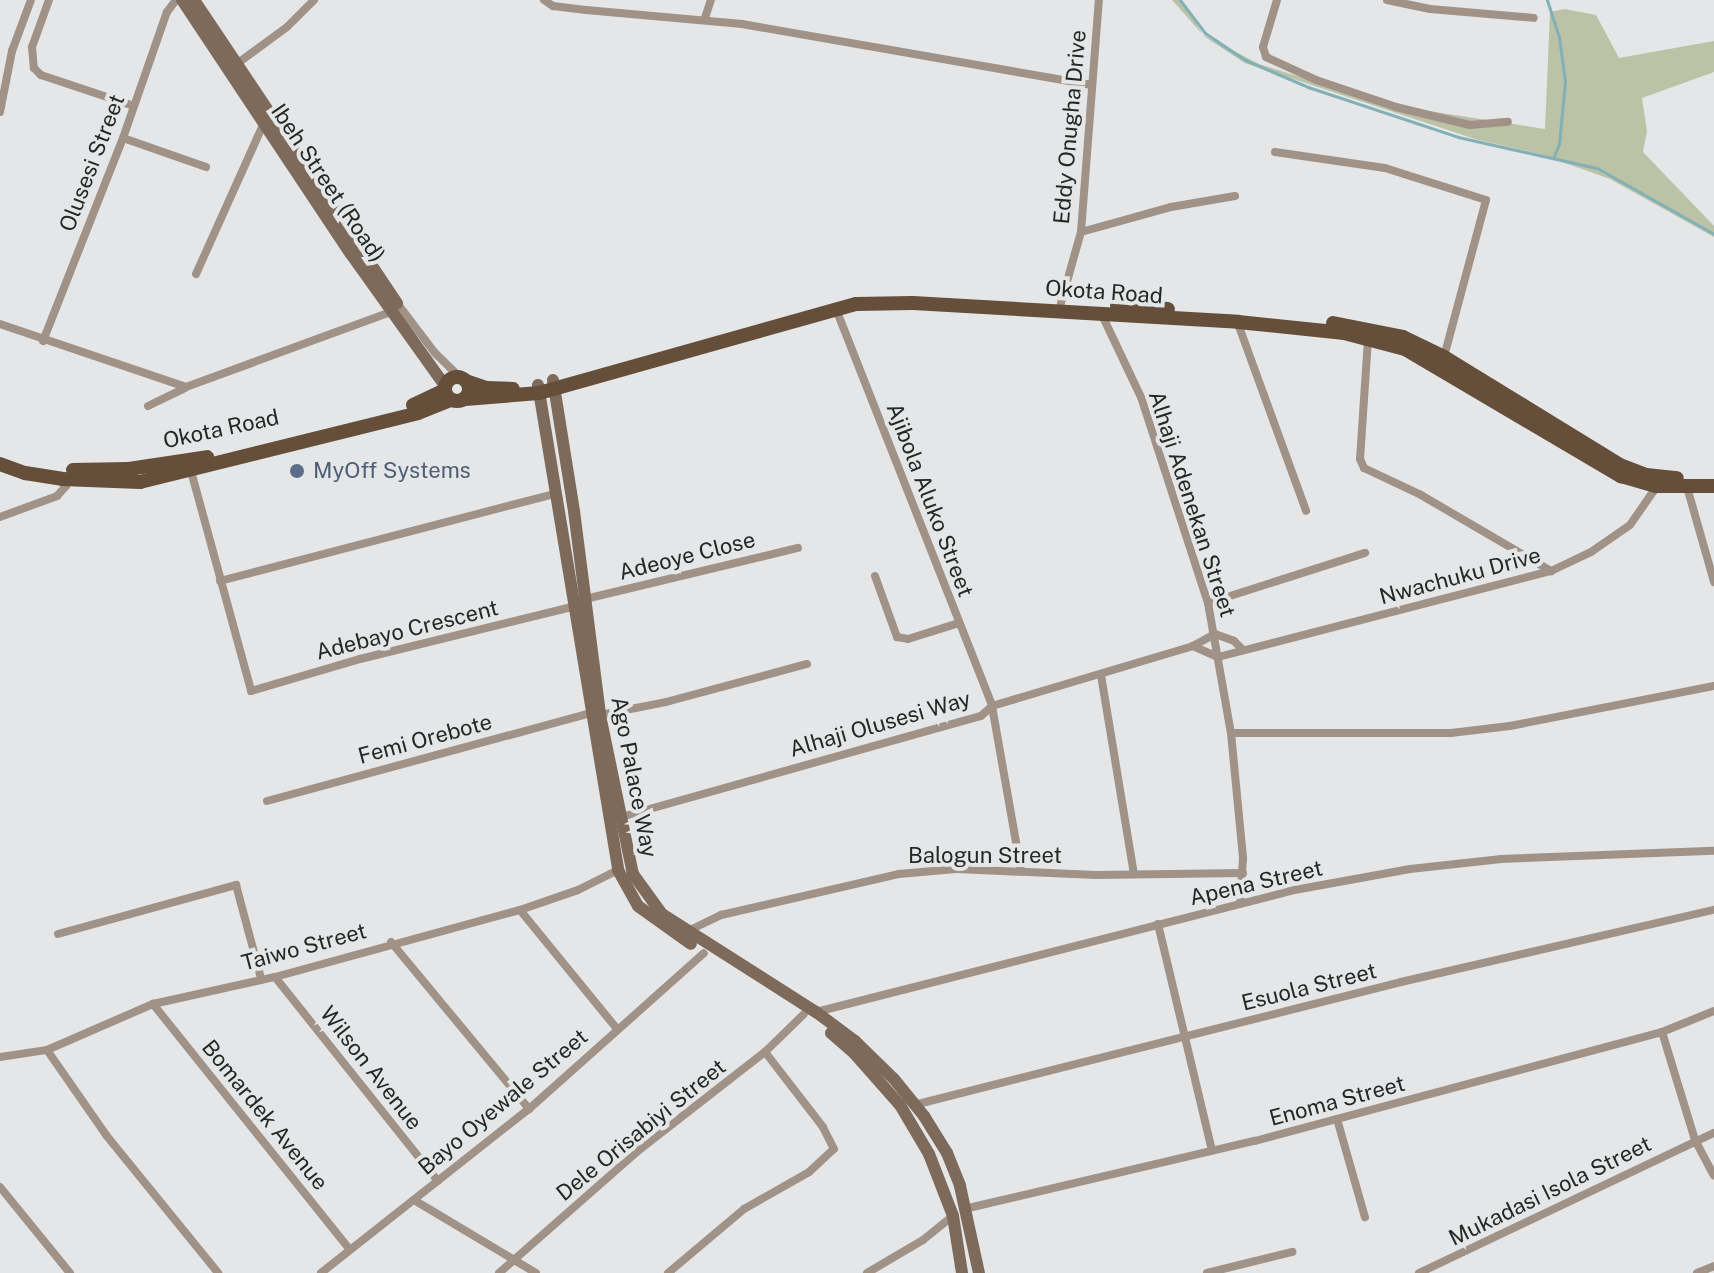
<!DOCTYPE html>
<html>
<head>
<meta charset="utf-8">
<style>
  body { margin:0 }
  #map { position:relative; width:1714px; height:1273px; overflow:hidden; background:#e4e6e7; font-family:"Public Sans",sans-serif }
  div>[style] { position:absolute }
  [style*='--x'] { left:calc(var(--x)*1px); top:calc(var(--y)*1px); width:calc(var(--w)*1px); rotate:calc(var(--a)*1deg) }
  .green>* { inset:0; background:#bcc2a6 }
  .stream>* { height:3px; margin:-1.5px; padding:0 1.5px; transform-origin:1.5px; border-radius:1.5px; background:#81b1b7 }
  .street>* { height:8px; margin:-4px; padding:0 4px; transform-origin:4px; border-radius:4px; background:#a09287 }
  .secondary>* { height:12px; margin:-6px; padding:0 6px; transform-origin:6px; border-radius:6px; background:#7e6a5a }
  .primary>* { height:14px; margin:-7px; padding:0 7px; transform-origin:7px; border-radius:7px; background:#654e3a }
  .primary>.ring { margin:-7px; padding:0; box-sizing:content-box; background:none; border:14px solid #654e3a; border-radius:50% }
  .dots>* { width:22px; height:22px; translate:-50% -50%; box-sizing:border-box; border:4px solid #e4e6e7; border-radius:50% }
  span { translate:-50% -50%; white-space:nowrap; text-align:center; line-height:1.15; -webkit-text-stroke:8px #e4e6e7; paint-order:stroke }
  .street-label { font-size:22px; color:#262727 }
  .service-label { font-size:22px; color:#4e5e75 }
  .left { translate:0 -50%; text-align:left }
</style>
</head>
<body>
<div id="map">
  <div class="green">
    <i style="clip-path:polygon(1172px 0,1182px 0,1203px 35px,1259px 64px,1390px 105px,1545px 129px,1550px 12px,1565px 9px,1596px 15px,1619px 58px,1714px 41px,1714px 72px,1642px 98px,1647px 131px,1643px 152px,1714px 226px,1714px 237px,1610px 179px,1540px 154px,1475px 139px,1245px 63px,1205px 37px)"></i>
  </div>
  <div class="stream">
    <i style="--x:1180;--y:0;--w:41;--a:52.9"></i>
    <i style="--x:1205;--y:33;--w:48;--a:34"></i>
    <i style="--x:1245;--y:60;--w:69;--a:23.2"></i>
    <i style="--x:1308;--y:87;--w:158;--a:18.4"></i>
    <i style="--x:1458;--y:137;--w:142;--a:12.6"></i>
    <i style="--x:1597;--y:168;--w:134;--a:29.4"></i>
    <i style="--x:1547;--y:0;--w:39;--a:72"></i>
    <i style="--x:1559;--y:37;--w:44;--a:82.2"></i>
    <i style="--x:1565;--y:81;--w:63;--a:95.4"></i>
    <i style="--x:1559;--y:144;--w:13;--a:113"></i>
  </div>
  <div class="street">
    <i style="--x:49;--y:0;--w:50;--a:109.9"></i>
    <i style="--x:32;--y:47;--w:21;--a:85"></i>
    <i style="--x:34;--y:68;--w:10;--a:45"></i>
    <i style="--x:41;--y:75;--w:98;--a:18.4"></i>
    <i style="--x:544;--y:0;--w:11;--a:34"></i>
    <i style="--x:553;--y:6;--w:33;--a:7"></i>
    <i style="--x:586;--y:10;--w:157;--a:5.1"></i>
    <i style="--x:742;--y:24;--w:355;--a:9.9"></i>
    <i style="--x:1277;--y:0;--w:49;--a:106.6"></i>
    <i style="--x:1263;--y:47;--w:10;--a:73"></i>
    <i style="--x:1266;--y:57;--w:55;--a:24.7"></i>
    <i style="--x:1316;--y:80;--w:84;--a:18.6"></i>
    <i style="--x:1396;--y:107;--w:76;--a:13.7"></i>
    <i style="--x:1470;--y:125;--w:38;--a:-5"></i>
    <i style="--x:1387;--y:0;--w:44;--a:11.8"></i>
    <i style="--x:1430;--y:9;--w:104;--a:4.9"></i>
    <i style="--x:705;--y:18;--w:19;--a:-72"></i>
    <i style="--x:238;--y:63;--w:61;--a:-36.3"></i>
    <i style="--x:287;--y:27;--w:38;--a:-45"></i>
    <i style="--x:0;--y:112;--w:62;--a:-78.9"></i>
    <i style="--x:12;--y:51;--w:54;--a:-69.6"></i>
    <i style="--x:123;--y:138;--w:88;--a:19.3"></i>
    <i style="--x:1275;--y:152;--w:111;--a:8.3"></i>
    <i style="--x:1385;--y:168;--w:106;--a:17.6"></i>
    <i style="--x:1486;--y:200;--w:163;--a:105"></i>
    <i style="--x:1081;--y:232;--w:93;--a:-15.5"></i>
    <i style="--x:1171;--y:207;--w:65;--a:-9.8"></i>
    <i style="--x:196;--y:274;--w:163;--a:-65.8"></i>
    <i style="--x:397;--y:303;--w:63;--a:52.8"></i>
    <i style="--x:435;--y:353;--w:36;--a:44"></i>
    <i style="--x:1061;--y:303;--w:74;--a:-74.3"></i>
    <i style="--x:1081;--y:232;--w:233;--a:-85.6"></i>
    <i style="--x:836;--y:309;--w:427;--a:68.5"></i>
    <i style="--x:992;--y:706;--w:168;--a:80"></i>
    <i style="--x:1102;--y:315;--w:91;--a:64.6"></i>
    <i style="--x:1141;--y:397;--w:217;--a:72"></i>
    <i style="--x:1208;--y:603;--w:132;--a:80"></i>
    <i style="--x:1231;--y:733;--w:126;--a:84.5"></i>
    <i style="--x:1243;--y:858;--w:45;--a:93.8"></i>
    <i style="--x:1237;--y:321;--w:202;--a:70"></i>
    <i style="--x:0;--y:324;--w:196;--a:18.7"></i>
    <i style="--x:186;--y:387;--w:218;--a:-20.1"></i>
    <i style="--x:1368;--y:339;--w:120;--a:93.8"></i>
    <i style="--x:1360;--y:459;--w:10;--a:66"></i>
    <i style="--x:1364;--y:468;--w:63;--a:25.3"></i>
    <i style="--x:1421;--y:495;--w:151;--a:30.3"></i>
    <i style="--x:43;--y:341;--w:218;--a:-68.5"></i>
    <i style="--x:123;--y:138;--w:133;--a:-70.8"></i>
    <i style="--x:167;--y:12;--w:15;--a:-53"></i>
    <i style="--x:148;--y:406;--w:41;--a:-25.9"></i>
    <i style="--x:191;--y:471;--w:228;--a:74.7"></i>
    <i style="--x:251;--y:691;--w:114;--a:-16.4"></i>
    <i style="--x:360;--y:659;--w:218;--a:-13.8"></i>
    <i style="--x:1687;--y:487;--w:99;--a:74.1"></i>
    <i style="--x:0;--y:517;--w:61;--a:-20.2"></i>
    <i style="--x:57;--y:496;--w:13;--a:-48"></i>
    <i style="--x:66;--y:486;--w:8;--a:-113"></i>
    <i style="--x:875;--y:576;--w:65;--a:70.2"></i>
    <i style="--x:897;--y:637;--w:11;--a:10"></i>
    <i style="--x:908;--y:639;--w:53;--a:-17.4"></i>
    <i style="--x:220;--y:581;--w:348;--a:-14.6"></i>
    <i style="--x:581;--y:600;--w:223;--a:-13.5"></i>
    <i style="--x:1208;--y:603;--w:165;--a:-17.7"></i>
    <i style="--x:1215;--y:634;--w:20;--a:20"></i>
    <i style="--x:1234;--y:641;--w:13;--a:45"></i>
    <i style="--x:1193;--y:646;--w:27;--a:24"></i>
    <i style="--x:1218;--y:657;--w:344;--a:-14.5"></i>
    <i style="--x:1551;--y:571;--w:44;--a:-25.4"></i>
    <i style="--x:1591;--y:552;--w:47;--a:-34.7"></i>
    <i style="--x:1630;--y:525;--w:47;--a:-55.3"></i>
    <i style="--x:1101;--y:675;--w:202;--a:80.6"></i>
    <i style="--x:600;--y:715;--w:67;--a:-11.1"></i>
    <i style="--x:666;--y:702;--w:146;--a:-15.1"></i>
    <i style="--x:1231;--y:733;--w:220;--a:0"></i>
    <i style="--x:1451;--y:733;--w:59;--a:-6.8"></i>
    <i style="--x:1510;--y:726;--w:208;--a:-11.1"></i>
    <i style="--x:267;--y:801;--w:337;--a:-15.2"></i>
    <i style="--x:621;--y:817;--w:374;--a:-15.7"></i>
    <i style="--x:981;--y:716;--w:15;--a:-42"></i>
    <i style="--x:992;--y:706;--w:210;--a:-16.6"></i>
    <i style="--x:1193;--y:646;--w:25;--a:-29"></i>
    <i style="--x:520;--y:910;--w:154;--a:50.8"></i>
    <i style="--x:1158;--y:924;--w:233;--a:76.6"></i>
    <i style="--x:688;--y:931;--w:37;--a:-26"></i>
    <i style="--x:721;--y:915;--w:183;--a:-13"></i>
    <i style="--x:899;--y:874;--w:57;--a:-5"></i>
    <i style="--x:956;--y:869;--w:140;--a:2.5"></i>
    <i style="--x:1096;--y:875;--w:147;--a:-0.8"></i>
    <i style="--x:58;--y:934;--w:185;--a:-15.4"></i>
    <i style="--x:236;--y:885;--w:96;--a:75"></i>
    <i style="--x:391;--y:942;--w:217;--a:50.4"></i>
    <i style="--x:275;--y:977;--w:261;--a:51.4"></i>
    <i style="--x:153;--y:1004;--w:314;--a:51.3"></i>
    <i style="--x:816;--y:1012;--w:488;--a:-14.3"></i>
    <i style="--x:1289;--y:891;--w:123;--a:-10.3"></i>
    <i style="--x:1410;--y:869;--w:92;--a:-6.3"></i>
    <i style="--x:1501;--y:859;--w:213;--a:-2.2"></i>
    <i style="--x:1662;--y:1032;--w:113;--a:73"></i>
    <i style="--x:1695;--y:1140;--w:40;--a:62"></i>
    <i style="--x:47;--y:1050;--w:103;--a:55.2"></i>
    <i style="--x:106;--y:1135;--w:178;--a:50.9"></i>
    <i style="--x:0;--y:1057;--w:48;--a:-8.5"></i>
    <i style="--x:47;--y:1050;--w:116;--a:-23.5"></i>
    <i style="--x:153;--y:1004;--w:125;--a:-12.5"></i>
    <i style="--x:275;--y:977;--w:254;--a:-15.3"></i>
    <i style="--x:520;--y:910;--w:61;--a:-19"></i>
    <i style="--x:578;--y:890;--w:45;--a:-26.6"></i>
    <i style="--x:914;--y:1105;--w:502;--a:-14.17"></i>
    <i style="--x:1401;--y:982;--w:321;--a:-13"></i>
    <i style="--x:1337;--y:1119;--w:102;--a:74.1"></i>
    <i style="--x:0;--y:1187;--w:111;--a:50.9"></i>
    <i style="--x:414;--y:1200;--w:142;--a:30.9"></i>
    <i style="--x:964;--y:1209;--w:299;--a:-13.2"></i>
    <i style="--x:1255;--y:1141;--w:421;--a:-15"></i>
    <i style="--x:1662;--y:1032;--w:56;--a:-22"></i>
    <i style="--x:321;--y:1273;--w:265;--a:-38.3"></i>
    <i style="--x:529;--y:1109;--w:234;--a:-41.7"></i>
    <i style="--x:499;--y:1273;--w:186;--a:-41.3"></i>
    <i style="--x:639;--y:1150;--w:160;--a:-37.9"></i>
    <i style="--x:765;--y:1052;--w:54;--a:-44.3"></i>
    <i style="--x:668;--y:1273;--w:99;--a:-40.1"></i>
    <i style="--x:744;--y:1209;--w:75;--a:-29.6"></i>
    <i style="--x:809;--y:1172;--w:34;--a:-43"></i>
    <i style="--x:834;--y:1149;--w:25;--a:-117"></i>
    <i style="--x:823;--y:1127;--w:95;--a:-127.7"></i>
    <i style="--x:867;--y:1273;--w:65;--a:-30.5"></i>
    <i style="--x:923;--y:1240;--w:38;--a:-39"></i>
    <i style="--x:1207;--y:1273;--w:88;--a:-13.9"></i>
    <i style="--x:1419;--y:1273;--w:327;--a:-25.4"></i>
    <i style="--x:1697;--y:1273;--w:18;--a:-22"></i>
  </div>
  <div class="secondary">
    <i style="--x:182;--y:0;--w:305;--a:56.4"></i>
    <i style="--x:351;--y:254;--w:162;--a:54.5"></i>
    <i style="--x:194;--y:0;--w:365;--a:56.2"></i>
    <i style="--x:553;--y:380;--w:133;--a:80.9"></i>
    <i style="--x:574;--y:511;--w:206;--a:82.7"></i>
    <i style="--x:600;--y:715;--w:162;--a:78.3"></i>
    <i style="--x:633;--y:874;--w:49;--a:54.1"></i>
    <i style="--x:662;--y:914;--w:183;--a:32.5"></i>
    <i style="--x:816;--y:1012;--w:49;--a:36.6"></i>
    <i style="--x:855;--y:1041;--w:54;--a:44.3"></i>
    <i style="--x:894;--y:1079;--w:48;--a:51"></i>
    <i style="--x:924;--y:1116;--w:44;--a:58.1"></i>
    <i style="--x:947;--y:1153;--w:35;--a:68"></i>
    <i style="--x:960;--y:1186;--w:89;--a:77.7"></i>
    <i style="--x:538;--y:385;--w:492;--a:80.6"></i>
    <i style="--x:618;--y:870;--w:41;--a:60.9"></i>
    <i style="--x:638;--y:906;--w:65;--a:35.6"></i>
    <i style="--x:831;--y:1033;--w:30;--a:41"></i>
    <i style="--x:854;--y:1053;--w:69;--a:48.5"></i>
    <i style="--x:900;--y:1105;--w:57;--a:59.4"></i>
    <i style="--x:929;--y:1154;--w:66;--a:68.8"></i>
    <i style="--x:953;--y:1216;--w:58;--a:81"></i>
  </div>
  <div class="primary">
    <i style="--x:1117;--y:306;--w:51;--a:3.4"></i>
    <i style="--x:1333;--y:323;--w:71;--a:11.3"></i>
    <i style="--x:1403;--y:337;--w:46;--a:26"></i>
    <i style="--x:1444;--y:357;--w:206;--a:31.5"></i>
    <i style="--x:1620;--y:465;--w:28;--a:21"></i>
    <i style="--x:1646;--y:475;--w:31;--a:6"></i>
    <i class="ring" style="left:445px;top:377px;width:10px;height:10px"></i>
    <i style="--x:466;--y:381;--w:21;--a:19"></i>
    <i style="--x:486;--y:388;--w:27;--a:2"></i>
    <i style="--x:465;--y:399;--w:74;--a:-4.6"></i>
    <i style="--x:539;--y:393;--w:329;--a:-15.7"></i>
    <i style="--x:856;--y:304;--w:57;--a:-1"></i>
    <i style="--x:913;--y:303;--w:326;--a:3.3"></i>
    <i style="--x:1238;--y:322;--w:107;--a:5.9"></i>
    <i style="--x:1344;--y:333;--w:63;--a:14.7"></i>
    <i style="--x:1405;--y:349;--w:251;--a:30.5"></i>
    <i style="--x:1621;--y:476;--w:37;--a:16"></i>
    <i style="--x:1657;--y:486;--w:57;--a:0"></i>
    <i style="--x:413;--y:405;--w:35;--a:-25"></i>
    <i style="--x:0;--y:464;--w:27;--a:20"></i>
    <i style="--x:25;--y:473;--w:37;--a:9"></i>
    <i style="--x:62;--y:479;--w:78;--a:2.2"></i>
    <i style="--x:140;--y:482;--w:286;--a:-13.9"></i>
    <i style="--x:418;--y:413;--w:35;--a:-22"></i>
    <i style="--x:73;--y:470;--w:56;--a:-1"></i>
    <i style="--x:129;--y:469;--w:79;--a:-8.7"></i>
  </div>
  <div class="dots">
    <i style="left:297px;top:471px;background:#5c6f8a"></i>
  </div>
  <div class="street-label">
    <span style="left:1070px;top:127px;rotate:-85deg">Eddy Onugha Drive</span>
    <span style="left:92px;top:163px;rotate:-69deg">Olusesi Street</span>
    <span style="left:328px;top:183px;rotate:56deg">Ibeh Street (Road)</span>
    <span style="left:1104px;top:292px;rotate:4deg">Okota Road</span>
    <span style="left:221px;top:429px;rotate:-12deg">Okota Road</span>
    <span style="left:930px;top:500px;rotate:69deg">Ajibola Aluko Street</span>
    <span style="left:1192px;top:504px;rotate:72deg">Alhaji Adenekan Street</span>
    <span style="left:687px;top:556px;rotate:-14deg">Adeoye Close</span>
    <span style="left:1460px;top:576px;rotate:-15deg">Nwachuku Drive</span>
    <span style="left:407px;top:630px;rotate:-14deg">Adebayo Crescent</span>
    <span style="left:880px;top:724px;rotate:-16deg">Alhaji Olusesi Way</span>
    <span style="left:425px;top:739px;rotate:-15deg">Femi Orebote</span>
    <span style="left:634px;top:777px;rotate:79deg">Ago Palace Way</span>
    <span style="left:985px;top:856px">Balogun Street</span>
    <span style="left:1256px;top:883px;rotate:-13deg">Apena Street</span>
    <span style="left:304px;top:947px;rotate:-15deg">Taiwo Street</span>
    <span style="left:1309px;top:987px;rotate:-14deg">Esuola Street</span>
    <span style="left:371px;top:1068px;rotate:52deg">Wilson Avenue</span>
    <span style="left:1337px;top:1101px;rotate:-15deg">Enoma Street</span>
    <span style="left:503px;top:1102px;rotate:-40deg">Bayo Oyewale Street</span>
    <span style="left:265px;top:1115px;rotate:51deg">Bomardek Avenue</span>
    <span style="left:641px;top:1130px;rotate:-39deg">Dele Orisabiyi Street</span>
    <span style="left:1550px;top:1191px;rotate:-26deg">Mukadasi Isola Street</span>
  </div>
  <div class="service-label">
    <span class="left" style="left:313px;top:471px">MyOff Systems</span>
  </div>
</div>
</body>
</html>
